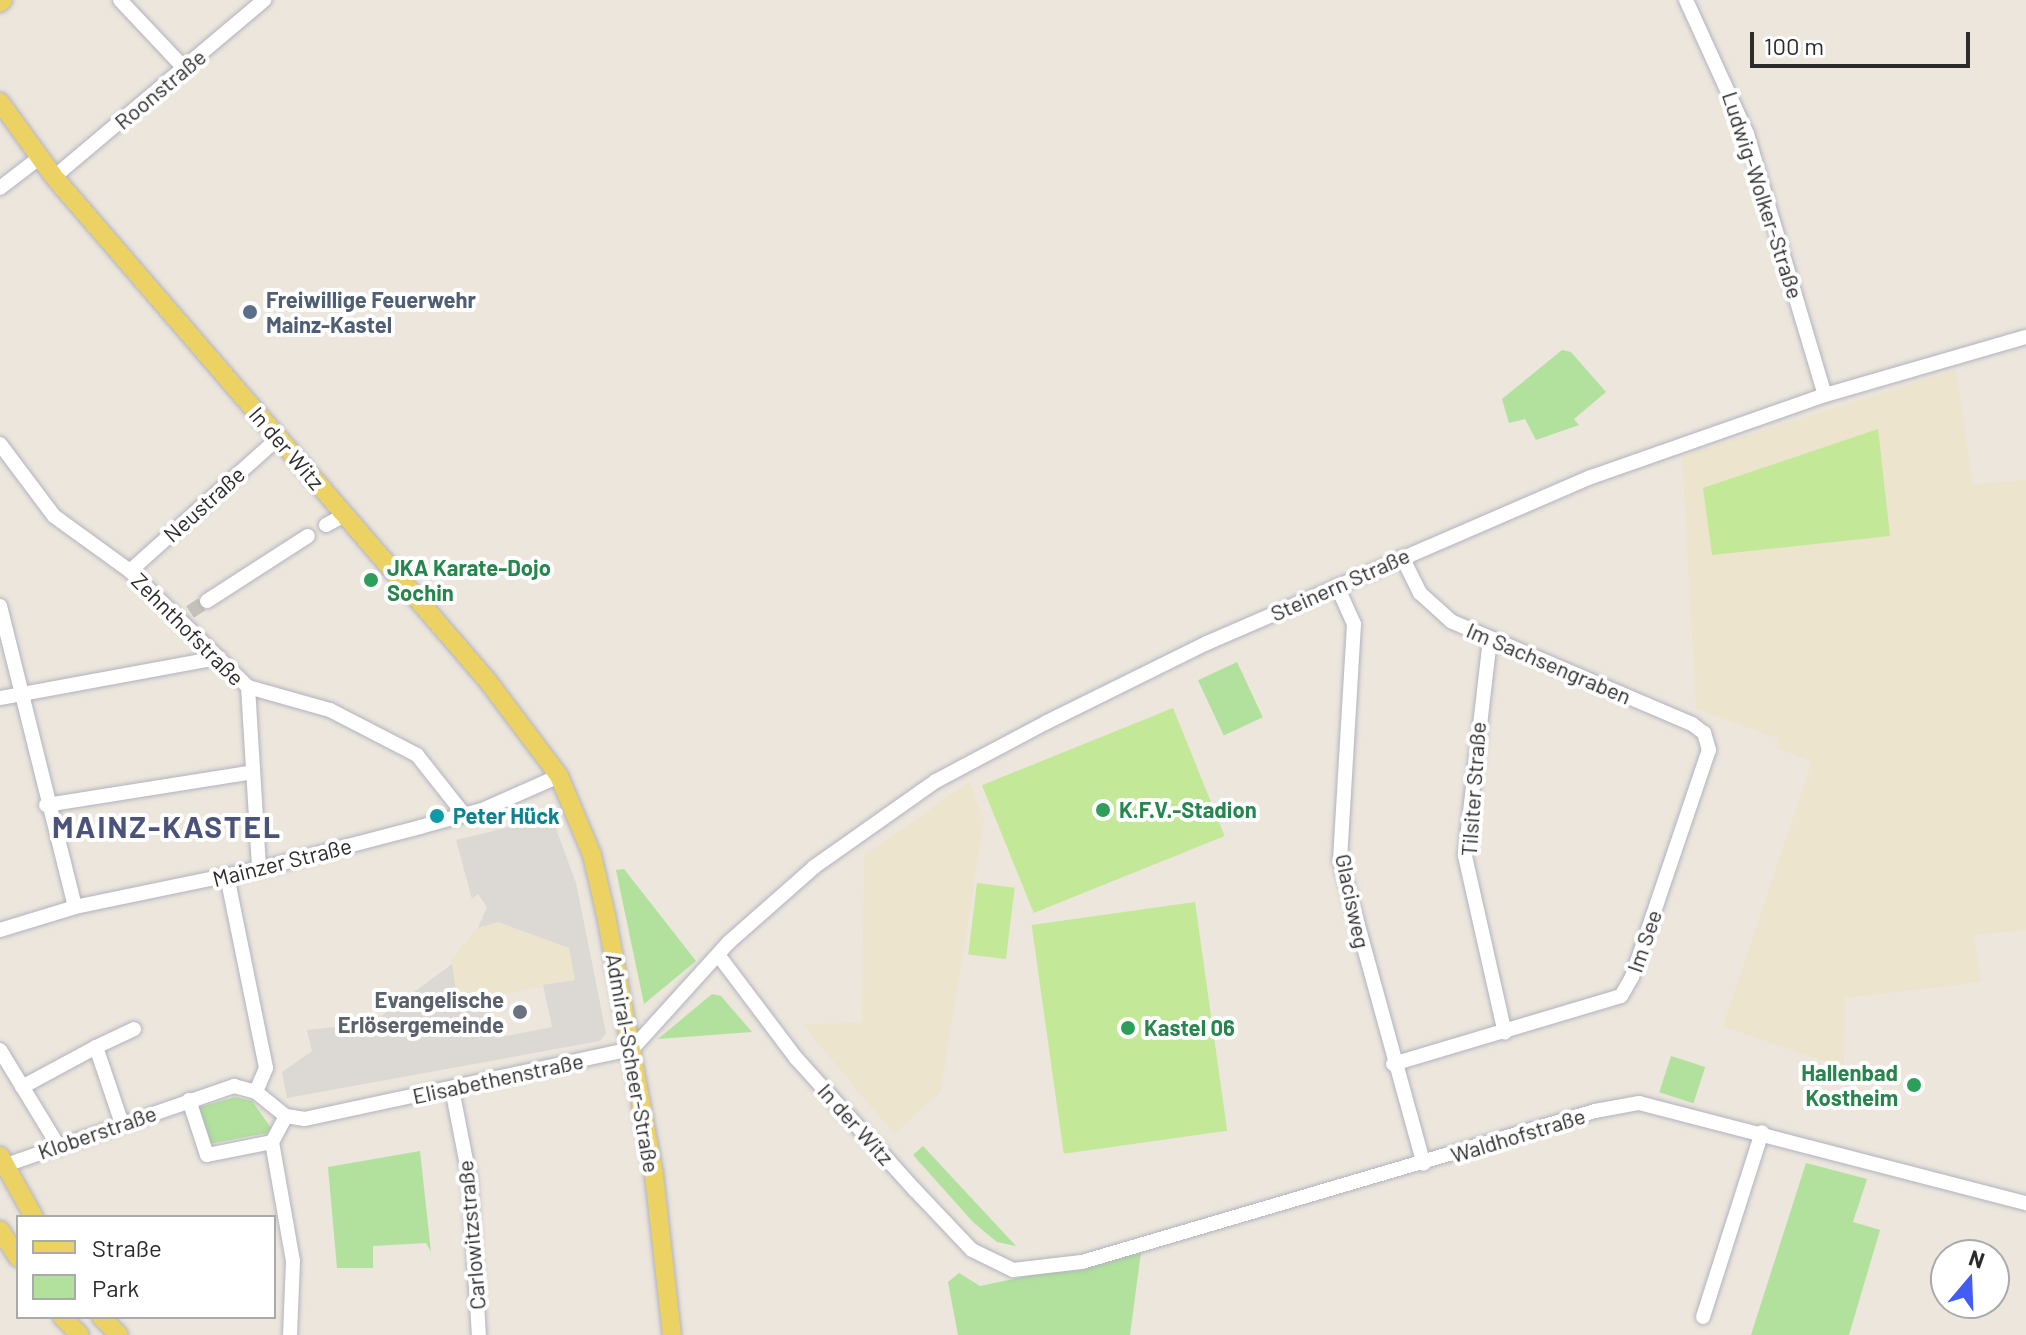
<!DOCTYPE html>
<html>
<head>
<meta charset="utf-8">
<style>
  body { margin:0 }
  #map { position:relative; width:2026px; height:1335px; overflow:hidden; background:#ece6dd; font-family:Barlow,sans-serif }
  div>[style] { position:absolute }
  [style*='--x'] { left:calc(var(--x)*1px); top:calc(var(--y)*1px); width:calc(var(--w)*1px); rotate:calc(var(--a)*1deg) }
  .education>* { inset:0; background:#ede4cd }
  .green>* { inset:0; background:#b1e19c; transform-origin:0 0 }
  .pitch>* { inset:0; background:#c3e898; transform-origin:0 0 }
  .plaza>* { inset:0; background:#dcd9d4 }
  .minor-tunnel>* { height:14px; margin-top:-7px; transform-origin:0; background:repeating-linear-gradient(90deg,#c5c1b9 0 14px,transparent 0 21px) }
  .roads { filter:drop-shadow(0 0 2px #b1b3be) drop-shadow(0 0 2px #b1b3be) }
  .minor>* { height:14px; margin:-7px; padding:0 7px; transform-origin:7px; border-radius:7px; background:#fff }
  .major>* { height:18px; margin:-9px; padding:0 9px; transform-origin:9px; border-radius:9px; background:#ecd163 }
  .dots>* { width:22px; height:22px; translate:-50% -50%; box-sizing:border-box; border:4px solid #fff; border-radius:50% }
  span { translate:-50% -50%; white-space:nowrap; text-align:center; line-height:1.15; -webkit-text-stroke:8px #fff; paint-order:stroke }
  .street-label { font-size:22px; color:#2b2b2b }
  .service-label { font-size:22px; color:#4e5e75; font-weight:700 }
  .left { translate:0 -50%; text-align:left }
  .leisure-label { font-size:22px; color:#27864d; font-weight:700 }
  .right { translate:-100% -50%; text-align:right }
  .culture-label { font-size:22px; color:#0d838f; font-weight:700 }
  .worship-label { font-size:22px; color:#5b616d; font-weight:700 }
  .district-label { font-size:30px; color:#4c537a; font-weight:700; letter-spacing:2px }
  .legend { position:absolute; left:16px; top:1215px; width:260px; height:104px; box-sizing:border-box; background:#fff; border:2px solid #aaa; margin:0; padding:10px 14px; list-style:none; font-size:24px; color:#2b2b2b }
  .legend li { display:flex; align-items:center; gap:16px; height:40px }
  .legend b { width:40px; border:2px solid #aaa }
  .north { position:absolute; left:1930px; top:1239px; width:80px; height:80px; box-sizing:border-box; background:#fff; border:2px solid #aaa; border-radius:50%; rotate:19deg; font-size:22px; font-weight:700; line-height:32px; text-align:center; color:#2b2b2b }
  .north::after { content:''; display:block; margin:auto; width:28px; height:36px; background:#435df4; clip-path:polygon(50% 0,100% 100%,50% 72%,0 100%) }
  .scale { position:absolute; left:1750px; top:32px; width:220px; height:36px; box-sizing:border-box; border:4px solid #2b2b2b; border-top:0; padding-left:10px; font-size:24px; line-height:28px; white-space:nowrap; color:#2b2b2b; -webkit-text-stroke:6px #fff; paint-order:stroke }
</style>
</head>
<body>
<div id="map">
  <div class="education">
    <i style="clip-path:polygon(1956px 370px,1973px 484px,2026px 480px,2026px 930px,1974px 935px,1981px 982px,1845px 998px,1844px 1068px,1723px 1026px,1812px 762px,1777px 748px,1779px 739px,1696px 709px,1682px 456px)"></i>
    <i style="clip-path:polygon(969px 782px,984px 821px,941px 1091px,894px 1134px,802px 1024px,862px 1023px,864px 856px)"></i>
    <i style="clip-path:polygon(497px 922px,569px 948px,575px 980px,458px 1003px,451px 959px,478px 928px)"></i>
  </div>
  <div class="green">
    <i style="clip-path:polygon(1562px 350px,1571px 352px,1606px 392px,1574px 419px,1579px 425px,1536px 440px,1525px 419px,1509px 423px,1502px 399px)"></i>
    <i style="left:1237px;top:662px;width:61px;height:43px;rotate:65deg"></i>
    <i style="clip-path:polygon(624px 869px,696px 961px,644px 1004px,616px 870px)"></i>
    <i style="clip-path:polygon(712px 994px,721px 996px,752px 1032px,658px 1039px)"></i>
    <i style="left:1671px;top:1056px;width:36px;height:38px;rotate:18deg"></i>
    <i style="clip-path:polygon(235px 1097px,252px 1101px,271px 1128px,267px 1133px,209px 1144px,197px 1108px)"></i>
    <i style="clip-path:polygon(923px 1146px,1016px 1246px,997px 1242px,973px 1222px,913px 1155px)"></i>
    <i style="clip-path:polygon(420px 1151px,431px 1252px,426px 1243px,373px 1246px,373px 1268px,337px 1268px,328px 1167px)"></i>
    <i style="clip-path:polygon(1806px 1163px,1867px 1179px,1853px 1222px,1880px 1230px,1849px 1335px,1751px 1335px)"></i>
    <i style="clip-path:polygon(1141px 1252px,1130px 1335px,958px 1335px,948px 1282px,959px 1273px,980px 1286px)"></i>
  </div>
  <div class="pitch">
    <i style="clip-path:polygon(1878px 429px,1890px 536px,1712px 555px,1703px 488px)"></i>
    <i style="left:1173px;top:708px;width:138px;height:206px;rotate:68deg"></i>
    <i style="left:977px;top:883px;width:38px;height:72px;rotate:7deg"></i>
    <i style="left:1195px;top:902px;width:231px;height:165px;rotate:82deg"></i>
  </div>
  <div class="plaza">
    <i style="clip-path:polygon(548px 807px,576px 883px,606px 1033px,600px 1041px,287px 1098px,282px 1072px,312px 1051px,307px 1030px,372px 1023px,452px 964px,458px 1003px,487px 997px,496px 1038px,552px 1027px,543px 985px,575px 980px,569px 948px,498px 922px,478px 928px,487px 907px,478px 894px,472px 899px,456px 840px,505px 828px)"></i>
  </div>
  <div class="minor-tunnel">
    <i style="--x:190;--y:612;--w:20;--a:-33"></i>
  </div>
  <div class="roads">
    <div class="minor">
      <i style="--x:120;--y:0;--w:95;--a:46.7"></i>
      <i style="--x:1686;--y:0;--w:147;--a:65.5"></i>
      <i style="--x:1747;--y:134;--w:272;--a:73.4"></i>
      <i style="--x:54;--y:177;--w:275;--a:-40.1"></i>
      <i style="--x:0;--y:188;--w:49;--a:-37.6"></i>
      <i style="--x:0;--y:444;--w:90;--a:53.1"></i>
      <i style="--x:54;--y:516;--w:94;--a:35.9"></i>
      <i style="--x:130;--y:571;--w:165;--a:44.5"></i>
      <i style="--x:248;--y:687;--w:85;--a:15.7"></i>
      <i style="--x:330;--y:710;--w:98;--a:27.3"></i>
      <i style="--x:417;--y:755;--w:73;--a:51.7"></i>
      <i style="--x:326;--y:525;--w:21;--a:-28"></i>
      <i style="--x:130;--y:571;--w:199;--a:-41.9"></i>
      <i style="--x:1337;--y:586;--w:42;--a:65.9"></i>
      <i style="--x:1354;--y:624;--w:236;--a:93.4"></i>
      <i style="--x:1340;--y:860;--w:315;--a:74.6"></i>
      <i style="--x:207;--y:601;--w:120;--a:-32.8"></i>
      <i style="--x:0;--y:606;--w:310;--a:76"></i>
      <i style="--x:1490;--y:639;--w:218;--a:96.6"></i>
      <i style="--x:1465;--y:856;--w:181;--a:77.3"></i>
      <i style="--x:248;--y:687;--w:182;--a:86.5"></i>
      <i style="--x:0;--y:698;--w:223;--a:-10.4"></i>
      <i style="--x:46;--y:805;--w:206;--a:-9"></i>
      <i style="--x:227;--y:876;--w:196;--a:78.5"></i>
      <i style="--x:266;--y:1068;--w:26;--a:113"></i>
      <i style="--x:0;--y:930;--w:78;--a:-17"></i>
      <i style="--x:75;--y:907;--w:188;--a:-11.7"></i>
      <i style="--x:259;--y:869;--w:166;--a:-14.6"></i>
      <i style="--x:420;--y:827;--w:64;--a:-15.3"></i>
      <i style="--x:482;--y:810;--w:84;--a:-23.8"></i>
      <i style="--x:719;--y:956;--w:128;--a:53"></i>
      <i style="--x:796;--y:1058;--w:178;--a:48"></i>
      <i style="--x:915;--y:1190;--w:83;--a:46.5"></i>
      <i style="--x:972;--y:1250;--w:46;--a:26"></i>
      <i style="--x:1013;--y:1270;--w:69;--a:-6.6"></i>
      <i style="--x:1082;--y:1262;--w:535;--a:-16.4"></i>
      <i style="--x:1595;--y:1111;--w:45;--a:-10.3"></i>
      <i style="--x:1639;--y:1103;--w:400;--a:14.5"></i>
      <i style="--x:96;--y:1047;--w:42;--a:-25.3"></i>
      <i style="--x:0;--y:1050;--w:114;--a:58.7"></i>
      <i style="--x:1393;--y:1064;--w:238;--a:-16.6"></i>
      <i style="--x:1621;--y:996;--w:22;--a:-60"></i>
      <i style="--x:1632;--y:977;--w:240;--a:-71.3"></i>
      <i style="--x:1709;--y:750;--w:18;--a:-106"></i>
      <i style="--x:1704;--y:733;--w:15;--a:-143"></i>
      <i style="--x:1692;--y:724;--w:262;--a:-156.9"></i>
      <i style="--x:1451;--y:621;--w:42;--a:-137.9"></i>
      <i style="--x:1420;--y:593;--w:40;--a:-116.6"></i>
      <i style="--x:22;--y:1087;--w:84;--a:-28.4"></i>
      <i style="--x:96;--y:1047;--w:81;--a:71.3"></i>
      <i style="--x:452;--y:1089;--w:94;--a:78.9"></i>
      <i style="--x:470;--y:1181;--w:154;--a:86.7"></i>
      <i style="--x:189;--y:1100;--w:58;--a:71.9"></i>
      <i style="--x:207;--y:1155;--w:66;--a:-11.3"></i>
      <i style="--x:286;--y:1116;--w:30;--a:118"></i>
      <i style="--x:272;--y:1142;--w:121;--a:80"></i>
      <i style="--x:293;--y:1261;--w:74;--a:92.3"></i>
      <i style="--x:0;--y:1167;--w:248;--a:-19.1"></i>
      <i style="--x:234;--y:1086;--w:23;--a:15"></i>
      <i style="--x:256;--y:1092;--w:38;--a:39"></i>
      <i style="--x:286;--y:1116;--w:19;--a:9"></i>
      <i style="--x:305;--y:1119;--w:334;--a:-12.1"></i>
      <i style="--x:632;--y:1049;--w:144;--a:-47.8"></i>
      <i style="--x:729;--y:942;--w:113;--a:-41.4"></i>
      <i style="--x:814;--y:867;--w:149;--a:-35.2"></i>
      <i style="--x:936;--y:781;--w:126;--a:-28"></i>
      <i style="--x:1047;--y:722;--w:178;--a:-26.3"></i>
      <i style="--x:1207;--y:643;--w:418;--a:-23.4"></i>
      <i style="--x:1591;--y:477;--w:248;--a:-19.3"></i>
      <i style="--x:1825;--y:395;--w:209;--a:-16.1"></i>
      <i style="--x:1703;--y:1317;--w:194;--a:-72.3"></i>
    </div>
    <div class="major">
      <i style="--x:0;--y:3;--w:4;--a:-45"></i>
      <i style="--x:0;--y:102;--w:92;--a:54.2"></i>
      <i style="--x:54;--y:177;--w:664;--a:49.28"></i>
      <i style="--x:487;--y:680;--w:120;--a:53.1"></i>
      <i style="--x:559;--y:776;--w:86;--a:67.3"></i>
      <i style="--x:592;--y:855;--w:62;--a:76.9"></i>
      <i style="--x:606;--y:915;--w:264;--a:79.5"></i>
      <i style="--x:654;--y:1175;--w:161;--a:83.6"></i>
      <i style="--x:0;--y:1156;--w:70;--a:60.9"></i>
      <i style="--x:0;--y:1230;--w:33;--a:57"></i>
      <i style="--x:62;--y:1317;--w:25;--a:45"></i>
      <i style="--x:101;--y:1317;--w:25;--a:45"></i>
    </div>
  </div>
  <div class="dots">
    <i style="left:250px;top:312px;background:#5c6f8a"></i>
    <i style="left:371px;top:580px;background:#2e9e5b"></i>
    <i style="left:1103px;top:810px;background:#2e9e5b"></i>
    <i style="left:437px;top:816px;background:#0f9aa8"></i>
    <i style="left:520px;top:1012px;background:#6b7280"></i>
    <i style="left:1128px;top:1028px;background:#2e9e5b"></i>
    <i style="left:1914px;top:1085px;background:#2e9e5b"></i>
  </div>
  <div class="street-label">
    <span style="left:160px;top:89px;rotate:-40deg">Roonstraße</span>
    <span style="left:1763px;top:195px;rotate:72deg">Ludwig-Wolker-Straße</span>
    <span style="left:287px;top:448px;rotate:49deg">In der Witz</span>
    <span style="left:204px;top:504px;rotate:-42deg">Neustraße</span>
    <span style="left:1340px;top:584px;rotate:-24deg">Steinern Straße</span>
    <span style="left:188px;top:629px;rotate:45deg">Zehnthofstraße</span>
    <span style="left:1549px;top:663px;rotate:23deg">Im Sachsengraben</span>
    <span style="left:1473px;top:789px;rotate:-86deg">Tilsiter Straße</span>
    <span style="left:282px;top:862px;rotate:-14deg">Mainzer Straße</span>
    <span style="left:1353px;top:901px;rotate:78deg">Glacisweg</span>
    <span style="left:1644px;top:941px;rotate:-71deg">Im See</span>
    <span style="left:633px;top:1063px;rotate:80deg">Admiral-Scheer-Straße</span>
    <span style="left:498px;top:1078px;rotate:-12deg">Elisabethenstraße</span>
    <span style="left:856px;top:1124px;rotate:48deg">In der Witz</span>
    <span style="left:97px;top:1132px;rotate:-19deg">Kloberstraße</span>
    <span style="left:1518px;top:1135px;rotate:-17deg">Waldhofstraße</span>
    <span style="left:471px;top:1235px;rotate:-95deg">Carlowitzstraße</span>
  </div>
  <div class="service-label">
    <span class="left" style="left:266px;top:312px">Freiwillige Feuerwehr<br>Mainz-Kastel</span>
  </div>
  <div class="leisure-label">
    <span class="left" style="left:387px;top:580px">JKA Karate-Dojo<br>Sochin</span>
    <span class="left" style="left:1119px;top:810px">K.F.V.-Stadion</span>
    <span class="left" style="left:1144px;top:1028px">Kastel 06</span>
    <span class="right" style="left:1898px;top:1085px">Hallenbad<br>Kostheim</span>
  </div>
  <div class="culture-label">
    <span class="left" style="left:453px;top:816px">Peter Hück</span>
  </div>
  <div class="worship-label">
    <span class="right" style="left:504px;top:1012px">Evangelische<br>Erlösergemeinde</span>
  </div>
  <div class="district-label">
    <span style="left:167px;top:826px">MAINZ-KASTEL</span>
  </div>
  <ul class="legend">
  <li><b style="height:10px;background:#ecd163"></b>Straße</li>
  <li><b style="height:22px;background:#b1e19c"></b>Park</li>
  </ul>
  <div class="north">N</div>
  <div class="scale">100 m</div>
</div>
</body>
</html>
